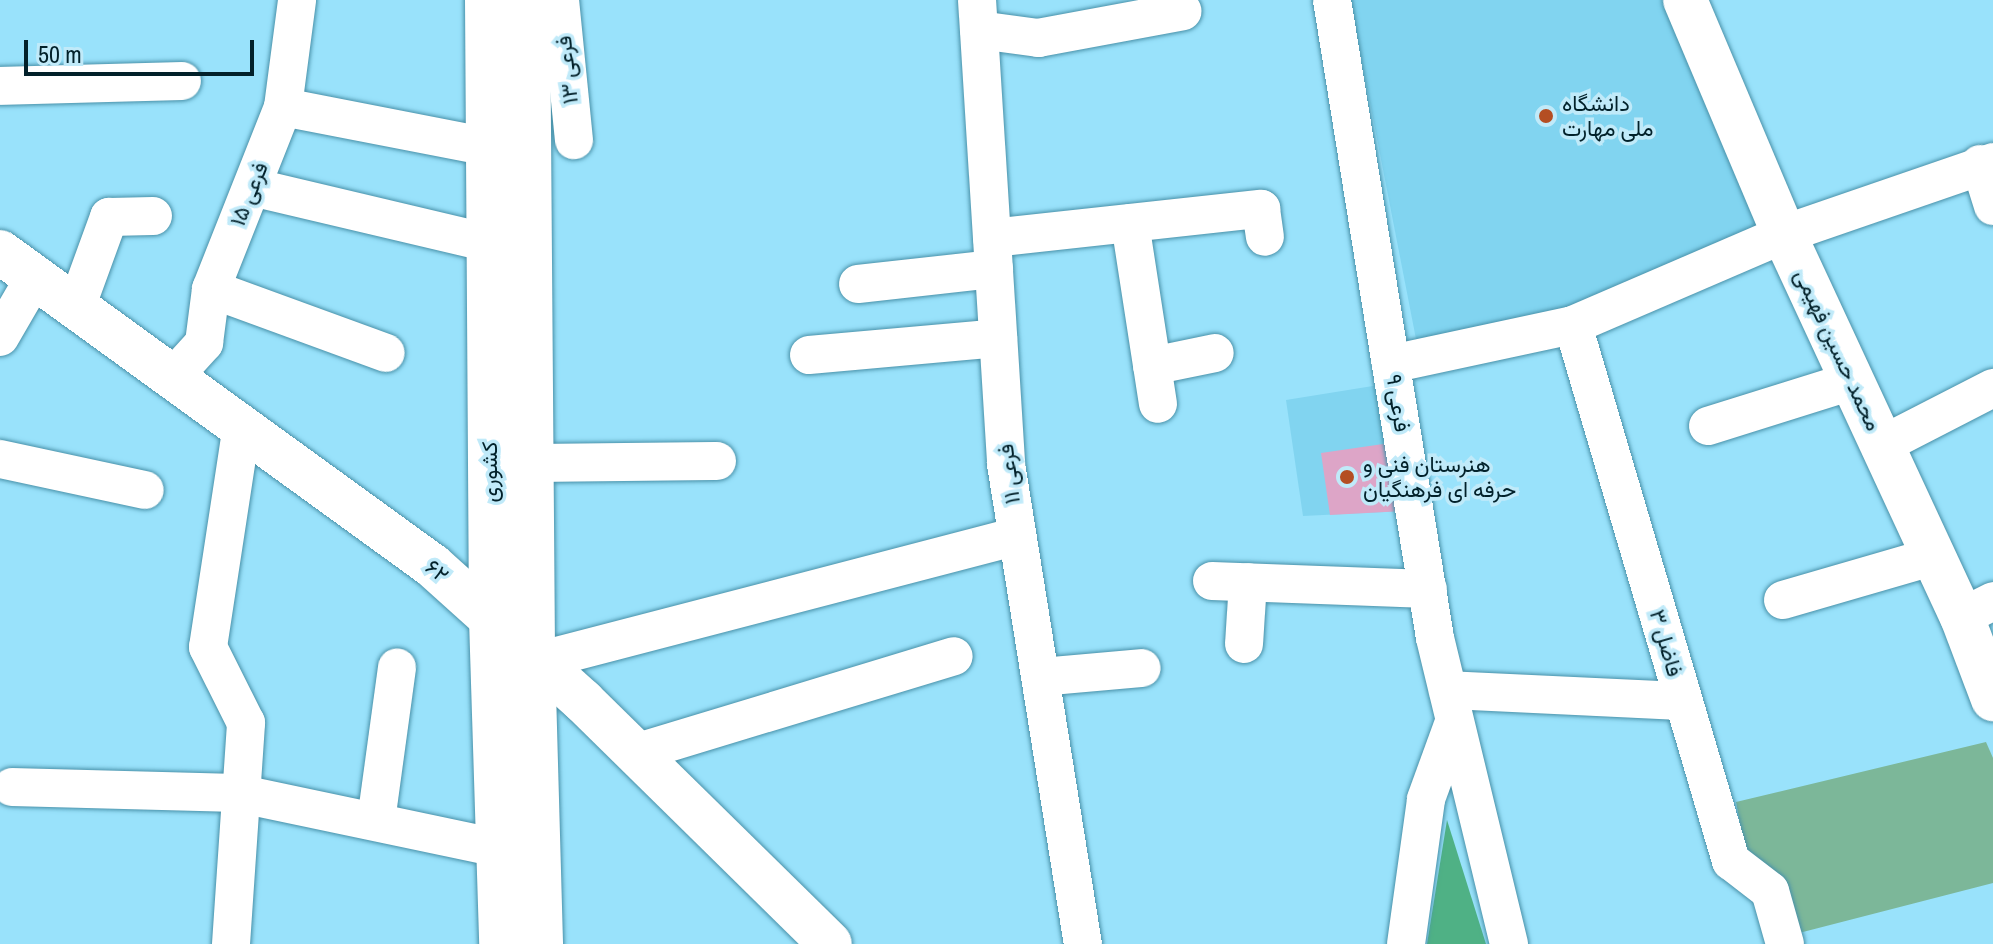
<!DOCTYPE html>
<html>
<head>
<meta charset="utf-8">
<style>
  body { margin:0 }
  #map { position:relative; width:1993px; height:944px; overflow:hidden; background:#99e2fb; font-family:"Archivo Narrow",Vazirmatn,sans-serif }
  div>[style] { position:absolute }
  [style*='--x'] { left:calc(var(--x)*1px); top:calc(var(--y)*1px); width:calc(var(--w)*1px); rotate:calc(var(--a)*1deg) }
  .built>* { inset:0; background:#81d4f0 }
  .green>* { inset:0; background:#7cb799 }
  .forest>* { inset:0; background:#4fb185 }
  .building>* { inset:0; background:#dda5c7 }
  .roads { filter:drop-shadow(0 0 2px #4991a9) drop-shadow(0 0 2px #4991a9) }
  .minor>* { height:38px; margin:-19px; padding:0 19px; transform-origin:19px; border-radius:19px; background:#fff }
  .tertiary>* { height:44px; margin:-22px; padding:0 22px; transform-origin:22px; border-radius:22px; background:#fff }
  .secondary>* { height:44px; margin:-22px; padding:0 22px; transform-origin:22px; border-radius:22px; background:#fff }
  .dots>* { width:22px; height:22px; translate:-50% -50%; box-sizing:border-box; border:4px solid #c0eaf9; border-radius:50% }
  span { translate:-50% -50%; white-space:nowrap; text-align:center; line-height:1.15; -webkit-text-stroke:7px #c0eaf9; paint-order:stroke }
  .street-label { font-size:22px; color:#02212a }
  .poi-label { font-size:22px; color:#02212a }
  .left { translate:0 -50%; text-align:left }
  .scale { position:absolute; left:24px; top:40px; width:230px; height:36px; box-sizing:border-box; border:4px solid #02212a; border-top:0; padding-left:10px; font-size:24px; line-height:28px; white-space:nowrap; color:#02212a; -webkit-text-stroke:6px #c0eaf9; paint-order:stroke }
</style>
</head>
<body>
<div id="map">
  <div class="built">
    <i style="clip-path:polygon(1350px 0,1670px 0,1767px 231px,1564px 311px,1416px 339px)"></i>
    <i style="clip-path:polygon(1379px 385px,1404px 511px,1303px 516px,1286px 400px)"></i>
  </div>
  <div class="green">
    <i style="clip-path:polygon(1986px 742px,1993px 758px,1993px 883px,1799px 933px,1784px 879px,1745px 850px,1736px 802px)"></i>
  </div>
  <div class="forest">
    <i style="clip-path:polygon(1447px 820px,1486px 944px,1427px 944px)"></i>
  </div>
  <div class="building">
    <i style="clip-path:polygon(1390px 443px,1404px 511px,1330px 515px,1321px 453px)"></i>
  </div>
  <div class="roads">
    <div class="minor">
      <i style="--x:560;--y:0;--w:141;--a:84.3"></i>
      <i style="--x:977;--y:0;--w:465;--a:86.4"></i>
      <i style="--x:1006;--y:464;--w:486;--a:80.9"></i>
      <i style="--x:1332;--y:0;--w:646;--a:80.83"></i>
      <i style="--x:1435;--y:638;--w:315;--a:76.4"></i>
      <i style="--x:979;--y:30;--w:60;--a:7.7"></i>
      <i style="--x:1038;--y:38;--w:147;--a:-10.5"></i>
      <i style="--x:0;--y:86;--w:182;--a:-1.6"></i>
      <i style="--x:283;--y:107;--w:209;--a:11"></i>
      <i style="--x:1980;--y:164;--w:44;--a:72.8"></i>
      <i style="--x:252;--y:187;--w:244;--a:13.3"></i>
      <i style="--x:1130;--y:223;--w:183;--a:81.2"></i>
      <i style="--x:992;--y:238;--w:271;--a:-6.2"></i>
      <i style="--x:1261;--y:209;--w:28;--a:82"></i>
      <i style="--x:858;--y:284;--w:137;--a:-6.3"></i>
      <i style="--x:211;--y:289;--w:186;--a:20.1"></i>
      <i style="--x:77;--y:305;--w:94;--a:-70"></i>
      <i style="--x:109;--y:217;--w:44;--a:-1.3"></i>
      <i style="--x:1573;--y:325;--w:559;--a:73.58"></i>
      <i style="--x:1731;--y:861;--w:49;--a:37.6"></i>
      <i style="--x:1770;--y:891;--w:55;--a:74.2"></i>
      <i style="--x:0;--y:337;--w:72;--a:-59.9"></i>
      <i style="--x:809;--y:355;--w:190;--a:-5.1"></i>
      <i style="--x:1391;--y:364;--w:186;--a:-12.1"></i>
      <i style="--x:1573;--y:325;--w:230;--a:-23.3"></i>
      <i style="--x:1784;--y:234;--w:221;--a:-19"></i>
      <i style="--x:1152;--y:366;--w:64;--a:-11.7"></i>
      <i style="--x:174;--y:376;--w:45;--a:-47.7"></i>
      <i style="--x:204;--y:343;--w:54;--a:-82.6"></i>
      <i style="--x:211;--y:289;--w:196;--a:-68.4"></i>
      <i style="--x:283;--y:107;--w:108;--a:-82.5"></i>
      <i style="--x:1708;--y:426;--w:151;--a:-17.4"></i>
      <i style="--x:1882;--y:445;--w:125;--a:-27.2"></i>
      <i style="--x:0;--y:459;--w:148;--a:12.1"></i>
      <i style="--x:531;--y:463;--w:186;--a:-0.6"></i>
      <i style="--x:1212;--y:581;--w:216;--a:2.1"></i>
      <i style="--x:1783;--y:600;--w:157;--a:-16.2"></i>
      <i style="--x:1962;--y:617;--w:35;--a:-27"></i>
      <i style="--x:1244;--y:644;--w:62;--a:-86.3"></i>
      <i style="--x:538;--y:661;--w:495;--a:-14.6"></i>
      <i style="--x:1041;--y:677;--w:101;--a:-5.1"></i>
      <i style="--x:1448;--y:690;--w:235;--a:2.7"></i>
      <i style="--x:635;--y:753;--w:333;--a:-16.9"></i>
      <i style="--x:12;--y:787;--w:225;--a:1.5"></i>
      <i style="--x:237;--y:793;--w:267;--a:11.9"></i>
      <i style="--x:376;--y:821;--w:155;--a:-82.2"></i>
      <i style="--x:231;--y:944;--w:222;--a:-86.1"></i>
      <i style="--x:246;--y:723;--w:85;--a:-116.6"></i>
      <i style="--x:208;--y:647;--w:224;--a:-81.3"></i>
      <i style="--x:1406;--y:944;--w:146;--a:-82.1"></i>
      <i style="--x:1426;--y:799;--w:82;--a:-70"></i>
    </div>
    <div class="tertiary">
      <i style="--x:1685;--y:0;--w:254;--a:67.1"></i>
      <i style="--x:1784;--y:234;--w:422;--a:65.1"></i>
      <i style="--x:1962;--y:617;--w:88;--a:69.3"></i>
      <i style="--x:0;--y:252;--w:535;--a:35.95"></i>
      <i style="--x:433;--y:566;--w:202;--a:42"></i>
      <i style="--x:583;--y:701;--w:346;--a:44.5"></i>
    </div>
    <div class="secondary">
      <i style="--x:487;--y:0;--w:619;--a:89.63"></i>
      <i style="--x:491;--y:619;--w:325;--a:88.2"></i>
      <i style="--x:528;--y:0;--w:656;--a:89.56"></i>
      <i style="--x:533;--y:656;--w:288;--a:88.4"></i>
    </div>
  </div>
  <div class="dots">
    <i style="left:1546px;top:116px;background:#b44e23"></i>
    <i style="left:1347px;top:477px;background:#b44e23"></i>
  </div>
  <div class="street-label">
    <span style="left:567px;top:70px;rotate:-96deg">فرعی ۱۳</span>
    <span style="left:249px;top:194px;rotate:-68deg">فرعی ۱۵</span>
    <span style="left:1838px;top:350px;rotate:65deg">محمد حسین فهیمی</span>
    <span style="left:1398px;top:403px;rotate:81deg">فرعی ۹</span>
    <span style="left:490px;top:472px;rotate:-90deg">کشوری</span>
    <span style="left:1009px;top:474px;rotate:-97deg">فرعی ۱۱</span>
    <span style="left:437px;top:571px;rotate:40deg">۶۲</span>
    <span style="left:1666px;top:643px;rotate:74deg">فاضل ۳</span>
  </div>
  <div class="poi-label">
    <span class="left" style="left:1562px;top:116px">دانشگاه<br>ملی مهارت</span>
    <span class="left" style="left:1363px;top:477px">هنرستان فنی و<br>حرفه ای فرهنگیان</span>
  </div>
  <div class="scale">50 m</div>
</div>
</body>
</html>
